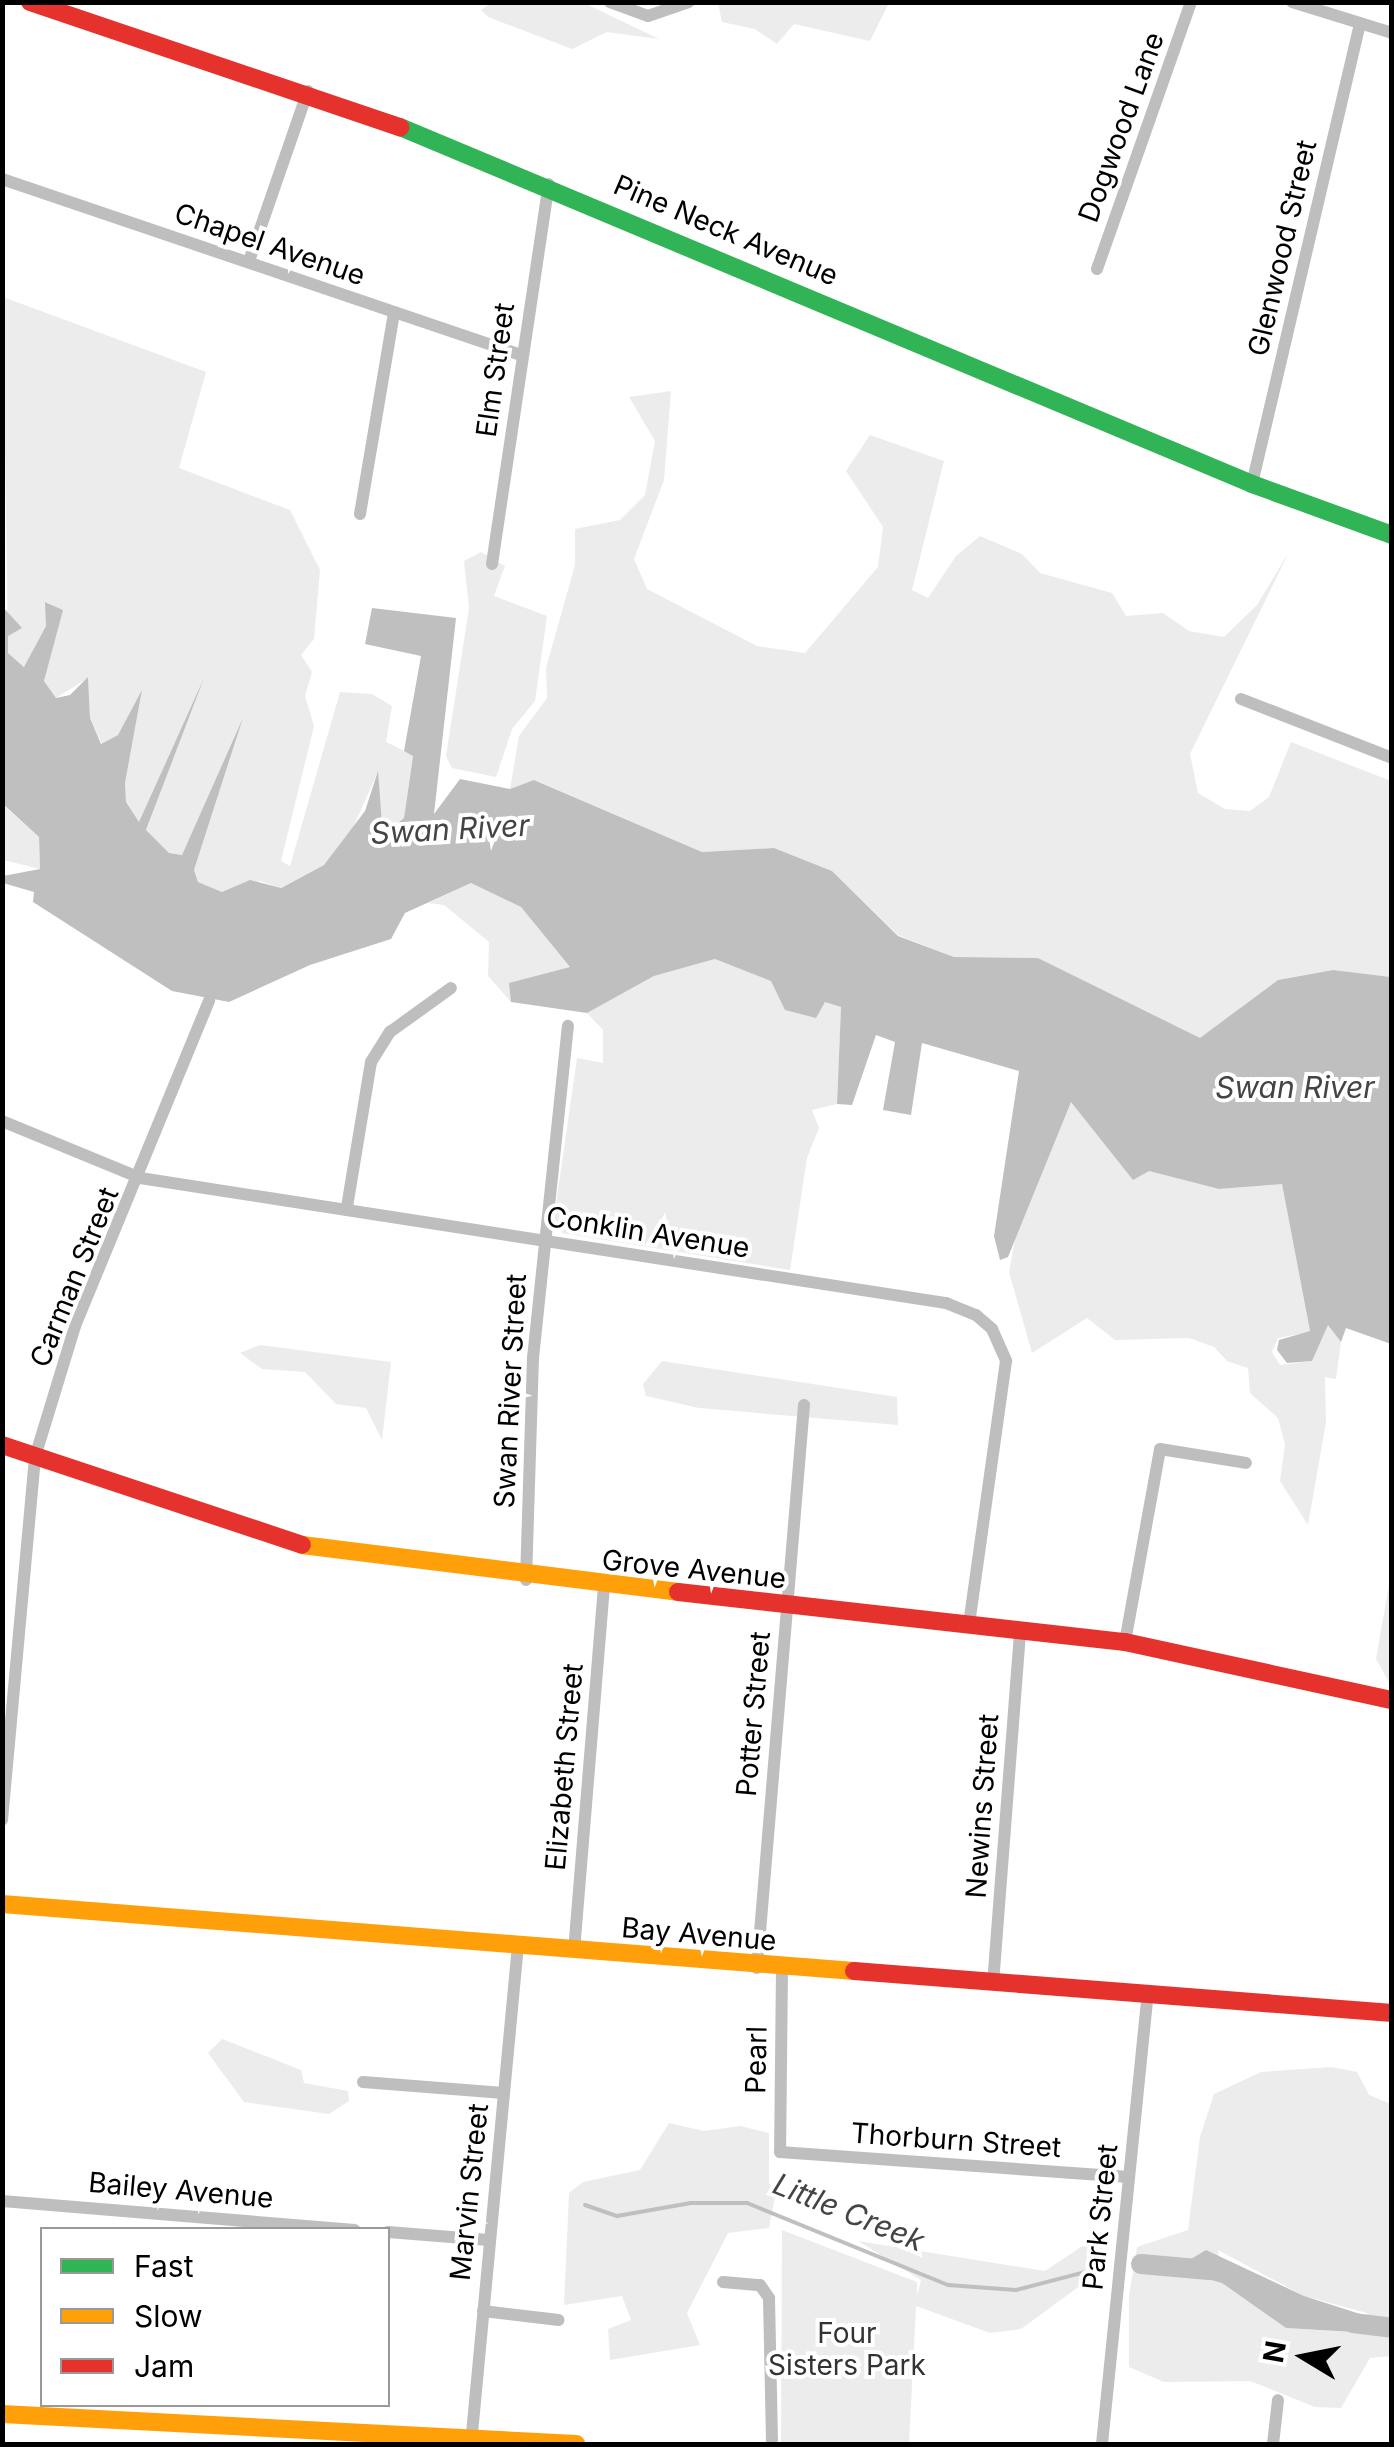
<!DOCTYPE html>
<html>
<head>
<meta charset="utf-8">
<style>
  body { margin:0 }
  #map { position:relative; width:1394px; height:2447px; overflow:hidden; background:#fff; font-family:Inter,sans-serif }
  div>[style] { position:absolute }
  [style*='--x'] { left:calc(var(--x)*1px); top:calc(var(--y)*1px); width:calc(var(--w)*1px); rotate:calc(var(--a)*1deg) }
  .green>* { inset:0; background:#ececec }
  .water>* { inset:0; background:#bfbfbf }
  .stream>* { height:4px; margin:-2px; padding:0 2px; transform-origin:2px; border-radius:2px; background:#bfbfbf }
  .river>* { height:20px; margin:-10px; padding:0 10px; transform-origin:10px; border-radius:10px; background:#bfbfbf }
  .street>* { height:12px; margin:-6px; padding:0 6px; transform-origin:6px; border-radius:6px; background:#bebebe }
  .fast>* { height:18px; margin:-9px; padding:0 9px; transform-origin:9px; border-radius:9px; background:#30b455 }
  .slow>* { height:18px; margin:-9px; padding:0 9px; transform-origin:9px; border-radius:9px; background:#ff9f0a }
  .jam>* { height:18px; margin:-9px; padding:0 9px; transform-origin:9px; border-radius:9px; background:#e5322d }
  span { translate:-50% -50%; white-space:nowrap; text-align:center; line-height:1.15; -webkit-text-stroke:8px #fff; paint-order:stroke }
  .street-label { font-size:28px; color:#000 }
  .park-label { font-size:28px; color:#333 }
  .water-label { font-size:30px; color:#444; font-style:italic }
  .frame { position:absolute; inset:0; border:5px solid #000; pointer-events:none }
  .legend { position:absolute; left:40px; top:2227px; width:350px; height:180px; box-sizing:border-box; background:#fff; border:2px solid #999; margin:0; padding:12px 18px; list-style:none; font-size:30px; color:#000 }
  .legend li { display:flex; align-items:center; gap:20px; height:50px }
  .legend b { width:50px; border:2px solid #999 }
  .north { position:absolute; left:1254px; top:2307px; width:100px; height:100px; -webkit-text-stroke:8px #fff; paint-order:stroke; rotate:280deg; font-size:28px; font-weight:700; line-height:40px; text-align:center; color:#000 }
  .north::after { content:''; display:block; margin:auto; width:35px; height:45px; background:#000; clip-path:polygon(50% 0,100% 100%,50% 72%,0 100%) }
</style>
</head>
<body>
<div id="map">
  <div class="green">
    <i style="clip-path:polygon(491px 3px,584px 3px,659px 39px,607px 32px,572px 49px,488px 17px,481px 10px)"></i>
    <i style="clip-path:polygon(718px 3px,719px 2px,889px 3px,870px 41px,794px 24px,777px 44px,755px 29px,722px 22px)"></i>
    <i style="clip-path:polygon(3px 297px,206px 372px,179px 468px,290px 510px,320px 570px,314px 639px,301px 655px,312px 672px,305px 696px,314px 726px,281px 861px,290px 866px,340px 692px,372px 694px,392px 706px,386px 742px,413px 755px,404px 818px,393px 827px,382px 824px,377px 774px,348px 839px,324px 865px,280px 888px,260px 881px,222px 892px,198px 882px,194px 870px,239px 731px,182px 855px,169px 853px,146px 831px,193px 703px,139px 823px,126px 802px,125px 783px,141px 696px,118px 735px,102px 744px,90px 718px,88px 678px,56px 698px,44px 681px,62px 610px,46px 602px,46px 626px,25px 667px,8px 653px)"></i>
    <i style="clip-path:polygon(671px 391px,664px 480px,634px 559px,647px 589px,757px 646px,805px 653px,878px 567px,883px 527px,846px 471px,870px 435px,944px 461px,912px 590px,928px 598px,956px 556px,980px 536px,1022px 554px,1040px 573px,1112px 593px,1126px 616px,1163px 613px,1189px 631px,1224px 637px,1257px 605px,1289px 552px,1190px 754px,1198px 793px,1225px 809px,1250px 811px,1269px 797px,1291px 742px,1391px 781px,1391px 977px,1333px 970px,1278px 980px,1200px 1039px,1038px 958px,954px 957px,898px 935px,832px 871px,774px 848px,702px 852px,535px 780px,510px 789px,519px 736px,547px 698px,546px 668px,575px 565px,575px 529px,620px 520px,645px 495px,655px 441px,629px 397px)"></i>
    <i style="clip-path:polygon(481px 552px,505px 566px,494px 596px,547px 616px,535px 701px,512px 729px,496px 777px,452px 768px,446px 756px,469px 608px,464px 561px)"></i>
    <i style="clip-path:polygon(2px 804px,39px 837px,40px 869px,3px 860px)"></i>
    <i style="clip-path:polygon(471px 883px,521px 907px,570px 967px,510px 983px,511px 1002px,488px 976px,489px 942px,444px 905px,428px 903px)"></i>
    <i style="clip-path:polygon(715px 959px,841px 1007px,837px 1104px,812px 1110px,819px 1128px,807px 1158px,790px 1270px,562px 1233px,554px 1218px,577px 1058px,603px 1063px,603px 1030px,587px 1013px,654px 976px)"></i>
    <i style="clip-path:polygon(1071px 1101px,1149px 1171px,1219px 1189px,1282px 1183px,1310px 1332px,1278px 1338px,1272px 1352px,1280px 1365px,1312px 1361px,1328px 1324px,1341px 1342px,1336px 1379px,1325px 1377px,1326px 1422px,1308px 1525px,1280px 1481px,1285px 1445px,1278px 1418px,1250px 1393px,1248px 1368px,1227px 1361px,1214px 1347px,1189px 1338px,1115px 1340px,1087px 1318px,1032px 1353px,1009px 1272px,1017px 1228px)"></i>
    <i style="clip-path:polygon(260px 1345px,391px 1362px,382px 1440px,366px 1408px,336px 1404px,305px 1372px,262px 1369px,240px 1353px)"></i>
    <i style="clip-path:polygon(662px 1361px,897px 1397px,898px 1425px,699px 1408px,646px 1396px,643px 1384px)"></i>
    <i style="clip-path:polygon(1391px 1573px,1391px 1686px,1376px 1659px)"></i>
    <i style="clip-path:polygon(222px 2039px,301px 2070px,304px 2083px,348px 2091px,349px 2101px,329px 2114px,244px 2102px,208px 2053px)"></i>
    <i style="clip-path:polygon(evenodd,1332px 2067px,1357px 2072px,1369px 2095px,1391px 2104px,1391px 2356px,1370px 2358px,1341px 2408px,1315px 2407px,1250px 2381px,1164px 2382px,1129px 2367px,1129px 2296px,1137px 2247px,1188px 2230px,1200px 2137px,1214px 2094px,1261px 2072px,1332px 2067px,1218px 2250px,1304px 2296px,1367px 2313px,1370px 2333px,1286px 2328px,1222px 2283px,1218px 2250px)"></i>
    <i style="clip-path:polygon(669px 2123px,704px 2131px,740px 2126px,769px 2133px,769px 2182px,775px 2197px,769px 2228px,728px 2233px,687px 2313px,700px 2345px,610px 2360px,608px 2329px,631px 2320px,622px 2296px,564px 2305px,569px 2193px,583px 2182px,640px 2170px)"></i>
    <i style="clip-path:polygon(782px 2230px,917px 2282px,917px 2296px,921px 2280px,858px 2241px,1045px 2271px,1099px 2235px,1106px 2259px,1092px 2277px,1021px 2329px,990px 2333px,916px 2306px,909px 2444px,781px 2444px)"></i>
  </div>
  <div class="water">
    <i style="clip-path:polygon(45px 602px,63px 610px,44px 681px,56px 698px,70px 695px,88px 677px,90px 718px,101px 744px,118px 735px,142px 690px,125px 783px,126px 802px,139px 822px,204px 678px,146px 830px,169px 853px,182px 855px,243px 718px,194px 870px,198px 882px,222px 892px,250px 880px,281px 888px,324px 865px,365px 811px,378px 771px,382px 824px,393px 827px,404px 818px,413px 756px,404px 751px,421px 656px,365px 644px,372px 608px,456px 618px,434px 814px,460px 779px,510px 789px,534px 780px,702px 852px,774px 848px,832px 871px,898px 936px,954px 957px,1038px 958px,1200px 1038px,1278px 980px,1333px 970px,1391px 977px,1391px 1344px,1346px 1328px,1341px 1342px,1328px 1325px,1312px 1361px,1287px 1363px,1277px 1350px,1279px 1340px,1310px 1331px,1282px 1184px,1219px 1189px,1149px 1171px,1133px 1180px,1071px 1102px,1008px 1257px,1000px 1260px,994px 1236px,1019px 1071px,922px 1043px,911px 1115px,883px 1110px,895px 1042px,876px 1035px,852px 1105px,837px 1104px,841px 1007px,825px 1002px,816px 1018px,785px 1010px,771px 981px,715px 959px,654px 976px,587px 1013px,511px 1002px,509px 983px,570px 967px,521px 907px,471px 883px,405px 913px,391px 939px,310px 965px,229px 1002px,172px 991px,33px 902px,34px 892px,3px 883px,3px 876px,40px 869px,39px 837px,3px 804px,2px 606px,22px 628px,8px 636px,8px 653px,24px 667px,46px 626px)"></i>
    <i style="clip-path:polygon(1206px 2250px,1304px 2296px,1382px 2321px,1371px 2333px,1286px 2328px,1222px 2283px,1186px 2273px,1186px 2262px)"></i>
  </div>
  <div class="stream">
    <i style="--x:585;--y:2205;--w:34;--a:19"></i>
    <i style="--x:617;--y:2216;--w:75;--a:-10"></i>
    <i style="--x:691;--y:2203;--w:56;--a:0"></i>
    <i style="--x:747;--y:2203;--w:217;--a:22.2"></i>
    <i style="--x:948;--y:2285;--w:68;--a:4.2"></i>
    <i style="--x:1016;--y:2290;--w:75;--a:-14.6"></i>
  </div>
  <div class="river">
    <i style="--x:1141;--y:2264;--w:68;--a:5"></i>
    <i style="--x:1353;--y:2323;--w:39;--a:7"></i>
  </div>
  <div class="street">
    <i style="--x:610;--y:2;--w:40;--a:20.2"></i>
    <i style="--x:648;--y:16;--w:43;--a:-18.9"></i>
    <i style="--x:1292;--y:2;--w:105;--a:17.2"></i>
    <i style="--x:2;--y:179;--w:548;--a:18.73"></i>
    <i style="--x:249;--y:261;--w:180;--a:-70.9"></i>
    <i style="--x:1097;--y:269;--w:283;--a:-70.6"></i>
    <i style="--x:1252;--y:484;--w:473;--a:-76.8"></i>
    <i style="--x:360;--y:514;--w:203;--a:-80.4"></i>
    <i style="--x:492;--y:564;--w:384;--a:-81.5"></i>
    <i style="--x:1241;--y:699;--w:162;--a:21.3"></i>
    <i style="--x:2;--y:1121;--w:149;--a:22.4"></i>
    <i style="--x:140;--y:1178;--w:816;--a:8.82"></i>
    <i style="--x:946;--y:1303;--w:32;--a:22"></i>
    <i style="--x:976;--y:1315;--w:21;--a:41"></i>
    <i style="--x:992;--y:1329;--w:35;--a:66"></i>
    <i style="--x:1006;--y:1361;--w:265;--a:98"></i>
    <i style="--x:347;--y:1207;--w:147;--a:-80.6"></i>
    <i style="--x:371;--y:1062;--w:36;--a:-58"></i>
    <i style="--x:390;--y:1032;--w:75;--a:-35.8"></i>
    <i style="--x:526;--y:1580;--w:222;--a:-88.2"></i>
    <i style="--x:533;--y:1358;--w:334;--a:-84"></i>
    <i style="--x:1125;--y:1642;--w:196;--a:-79.7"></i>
    <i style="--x:1160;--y:1449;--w:87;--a:9.2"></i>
    <i style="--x:2;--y:1820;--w:364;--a:-84.8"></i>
    <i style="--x:35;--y:1457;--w:137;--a:-73"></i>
    <i style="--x:75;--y:1326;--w:352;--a:-67.6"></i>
    <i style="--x:574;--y:1951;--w:364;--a:-85.3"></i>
    <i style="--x:757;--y:1968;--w:565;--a:-85.23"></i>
    <i style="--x:782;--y:1968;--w:184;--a:90.6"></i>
    <i style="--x:780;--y:2152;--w:350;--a:4.1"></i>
    <i style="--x:993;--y:1984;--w:354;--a:-85.6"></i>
    <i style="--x:363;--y:2082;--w:141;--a:4.5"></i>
    <i style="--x:2;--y:2201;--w:354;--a:4.7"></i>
    <i style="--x:388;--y:2232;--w:101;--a:4.5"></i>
    <i style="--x:723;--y:2282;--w:37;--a:5"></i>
    <i style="--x:760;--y:2285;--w:16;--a:55"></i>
    <i style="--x:769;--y:2298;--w:146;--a:88.8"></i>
    <i style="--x:483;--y:2311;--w:76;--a:6.8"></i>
    <i style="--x:471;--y:2444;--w:501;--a:-84.62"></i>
    <i style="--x:1102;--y:2444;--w:452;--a:-84.2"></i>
    <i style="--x:1273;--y:2444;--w:44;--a:-83.5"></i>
  </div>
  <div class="fast">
    <i style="--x:400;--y:127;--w:924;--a:22.73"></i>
    <i style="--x:1252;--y:484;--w:149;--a:20"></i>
  </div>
  <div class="slow">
    <i style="--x:302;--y:1545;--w:379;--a:7.1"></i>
    <i style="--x:2;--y:1904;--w:855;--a:4.5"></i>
    <i style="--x:2;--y:2414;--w:575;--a:2.99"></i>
  </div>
  <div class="jam">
    <i style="--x:30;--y:2;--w:391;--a:18.7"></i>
    <i style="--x:2;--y:1445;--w:316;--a:18.4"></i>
    <i style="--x:678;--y:1592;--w:450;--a:6.4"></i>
    <i style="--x:1125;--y:1642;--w:273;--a:12.3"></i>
    <i style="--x:854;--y:1971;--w:540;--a:4.46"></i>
  </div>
  <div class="street-label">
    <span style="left:1121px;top:127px;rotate:-70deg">Dogwood Lane</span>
    <span style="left:726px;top:230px;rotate:23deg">Pine Neck Avenue</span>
    <span style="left:270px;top:244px;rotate:19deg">Chapel Avenue</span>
    <span style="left:1282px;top:248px;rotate:-77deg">Glenwood Street</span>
    <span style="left:495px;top:370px;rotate:-82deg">Elm Street</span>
    <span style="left:648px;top:1232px;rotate:9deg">Conklin Avenue</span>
    <span style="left:74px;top:1277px;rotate:-68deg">Carman Street</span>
    <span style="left:510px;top:1391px;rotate:-87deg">Swan River Street</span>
    <span style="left:694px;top:1569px;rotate:6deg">Grove Avenue</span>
    <span style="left:753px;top:1714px;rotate:-85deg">Potter Street</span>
    <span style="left:564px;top:1767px;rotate:-85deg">Elizabeth Street</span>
    <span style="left:982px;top:1806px;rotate:-86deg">Newins Street</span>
    <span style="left:699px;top:1934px;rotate:5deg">Bay Avenue</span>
    <span style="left:756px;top:2060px;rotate:-89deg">Pearl</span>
    <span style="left:956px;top:2140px;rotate:4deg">Thorburn Street</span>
    <span style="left:181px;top:2190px;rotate:5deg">Bailey Avenue</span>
    <span style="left:469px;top:2192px;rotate:-84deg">Marvin Street</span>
    <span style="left:1100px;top:2217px;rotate:-84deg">Park Street</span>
  </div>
  <div class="park-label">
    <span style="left:847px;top:2349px">Four<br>Sisters Park</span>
  </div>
  <div class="water-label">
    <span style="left:450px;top:829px;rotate:-3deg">Swan River</span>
    <span style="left:1295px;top:1087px">Swan River</span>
    <span style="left:849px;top:2212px;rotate:22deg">Little Creek</span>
  </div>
  <div class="frame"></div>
  <ul class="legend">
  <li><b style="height:12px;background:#30b455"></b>Fast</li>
  <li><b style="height:12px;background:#ff9f0a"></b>Slow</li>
  <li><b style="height:12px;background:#e5322d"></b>Jam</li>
  </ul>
  <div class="north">N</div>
</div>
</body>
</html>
